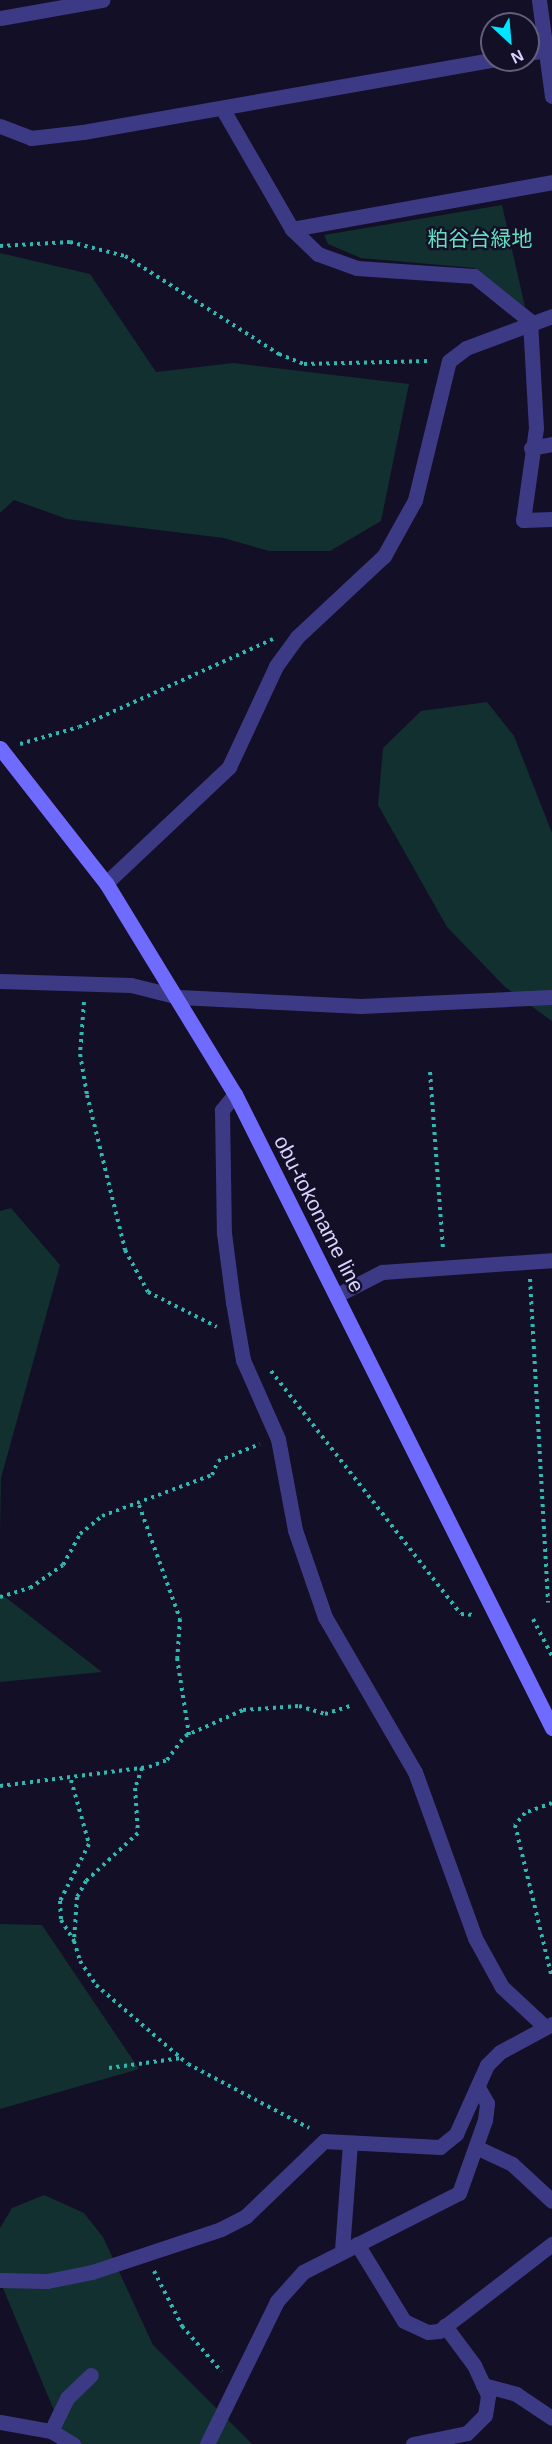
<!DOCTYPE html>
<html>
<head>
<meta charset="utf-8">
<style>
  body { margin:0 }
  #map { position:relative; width:552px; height:2444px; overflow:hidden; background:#130f26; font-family:Helvetica,"Noto Sans JP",sans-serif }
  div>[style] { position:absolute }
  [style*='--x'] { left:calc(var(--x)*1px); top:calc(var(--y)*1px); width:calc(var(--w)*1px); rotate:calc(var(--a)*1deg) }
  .green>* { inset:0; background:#12302f }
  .path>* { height:4px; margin-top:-2px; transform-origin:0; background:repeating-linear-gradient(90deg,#2fb8b0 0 3px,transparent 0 7.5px) }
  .lane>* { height:15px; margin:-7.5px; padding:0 7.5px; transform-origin:7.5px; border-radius:7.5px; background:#3d3a85 }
  .street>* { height:15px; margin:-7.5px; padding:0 7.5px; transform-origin:7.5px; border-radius:7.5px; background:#3d3a85 }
  .secondary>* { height:15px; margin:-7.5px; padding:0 7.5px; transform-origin:7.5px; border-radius:7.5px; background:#6f6bff }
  span { translate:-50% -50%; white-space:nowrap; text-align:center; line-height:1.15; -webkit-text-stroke:4.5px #130f26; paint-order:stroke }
  .park-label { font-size:21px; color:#5fe0c0 }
  .street-label { font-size:21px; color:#d9d4ff }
  .north { position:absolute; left:480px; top:12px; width:60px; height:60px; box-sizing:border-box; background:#130f26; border:2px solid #625e7d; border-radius:50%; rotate:154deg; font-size:16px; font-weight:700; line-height:24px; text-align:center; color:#d9d4ff }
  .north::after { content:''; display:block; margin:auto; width:21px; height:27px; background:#00e5ff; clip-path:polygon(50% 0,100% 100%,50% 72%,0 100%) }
</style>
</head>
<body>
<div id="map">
  <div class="green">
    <i style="clip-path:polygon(502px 205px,525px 307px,474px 268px,361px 258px,328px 244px,324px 235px)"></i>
    <i style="clip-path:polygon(0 253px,90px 274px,156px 372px,233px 363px,409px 384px,381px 521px,330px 551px,269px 551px,224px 538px,67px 519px,14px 500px,0 513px)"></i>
    <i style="clip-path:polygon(487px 702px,514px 736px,552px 833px,552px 1021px,505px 987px,447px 927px,378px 805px,383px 748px,421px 711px)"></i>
    <i style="clip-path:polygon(11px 1208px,60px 1265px,1px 1478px,0 1536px,0 1211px)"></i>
    <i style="clip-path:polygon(0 1593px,102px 1672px,0 1682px)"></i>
    <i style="clip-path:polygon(0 1924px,42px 1925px,139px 2069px,0 2109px)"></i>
    <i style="clip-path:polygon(44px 2195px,84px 2213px,103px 2237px,153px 2345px,252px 2444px,68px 2444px,0 2281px,0 2228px,12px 2208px)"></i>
  </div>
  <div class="path">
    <i style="--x:0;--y:246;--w:70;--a:-3.3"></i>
    <i style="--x:70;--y:242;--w:57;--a:14.3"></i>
    <i style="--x:125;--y:256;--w:183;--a:32.5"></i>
    <i style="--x:279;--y:354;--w:27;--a:22"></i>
    <i style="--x:304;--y:364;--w:127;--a:-1.4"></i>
    <i style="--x:20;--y:744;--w:61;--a:-16.1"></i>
    <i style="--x:79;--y:727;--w:213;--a:-24.4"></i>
    <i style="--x:84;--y:1002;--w:52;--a:94.4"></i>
    <i style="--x:80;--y:1054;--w:42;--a:80.3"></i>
    <i style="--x:87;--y:1095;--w:160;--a:76.2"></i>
    <i style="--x:125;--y:1250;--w:48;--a:61.3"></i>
    <i style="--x:148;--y:1292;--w:77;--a:26.9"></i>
    <i style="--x:430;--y:1072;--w:176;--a:85.8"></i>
    <i style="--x:530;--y:1279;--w:324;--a:86.8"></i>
    <i style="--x:271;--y:1371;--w:308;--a:52"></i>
    <i style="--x:461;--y:1614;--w:14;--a:4"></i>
    <i style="--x:139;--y:1505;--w:121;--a:70.2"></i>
    <i style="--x:180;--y:1619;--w:39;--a:94"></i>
    <i style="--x:177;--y:1658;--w:78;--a:81.1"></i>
    <i style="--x:0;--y:1597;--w:31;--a:-17"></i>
    <i style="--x:30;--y:1588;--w:40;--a:-34.9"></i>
    <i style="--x:63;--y:1565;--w:35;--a:-61"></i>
    <i style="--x:80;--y:1534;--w:28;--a:-39"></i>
    <i style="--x:102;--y:1516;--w:117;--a:-20.4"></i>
    <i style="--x:212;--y:1475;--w:15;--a:-67"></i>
    <i style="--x:218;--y:1461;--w:45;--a:-22"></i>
    <i style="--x:533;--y:1619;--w:42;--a:62.8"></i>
    <i style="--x:142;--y:1768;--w:21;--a:109"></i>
    <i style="--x:135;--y:1788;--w:45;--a:86.2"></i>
    <i style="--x:138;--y:1833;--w:71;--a:137.3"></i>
    <i style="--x:86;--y:1881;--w:18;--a:119"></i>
    <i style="--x:77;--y:1897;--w:44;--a:93.9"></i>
    <i style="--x:74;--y:1941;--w:21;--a:73"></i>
    <i style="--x:80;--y:1961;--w:29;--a:56"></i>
    <i style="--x:96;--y:1985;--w:121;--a:40.7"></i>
    <i style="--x:188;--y:2064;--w:137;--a:27.9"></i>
    <i style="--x:71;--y:1780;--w:66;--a:74.3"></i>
    <i style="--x:89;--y:1844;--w:64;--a:117"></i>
    <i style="--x:60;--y:1901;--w:19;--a:87"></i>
    <i style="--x:61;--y:1920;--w:25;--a:58"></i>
    <i style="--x:0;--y:1786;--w:150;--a:-7.3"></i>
    <i style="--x:149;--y:1767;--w:19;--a:-21"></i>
    <i style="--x:167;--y:1760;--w:30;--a:-53"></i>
    <i style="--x:185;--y:1736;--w:64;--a:-24.1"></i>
    <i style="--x:243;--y:1710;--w:56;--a:-4.1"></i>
    <i style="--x:299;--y:1706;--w:27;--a:17"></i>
    <i style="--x:325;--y:1714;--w:29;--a:-18"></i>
    <i style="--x:552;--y:1803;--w:29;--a:160"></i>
    <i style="--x:525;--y:1813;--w:16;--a:130"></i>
    <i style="--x:515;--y:1825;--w:157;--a:76.4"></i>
    <i style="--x:109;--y:2068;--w:73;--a:-7.9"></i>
    <i style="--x:154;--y:2271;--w:62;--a:63"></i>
    <i style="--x:182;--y:2326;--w:60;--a:49.1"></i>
  </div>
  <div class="lane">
    <i style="--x:480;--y:2149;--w:35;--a:25"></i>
    <i style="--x:512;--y:2164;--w:54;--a:42.8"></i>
    <i style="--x:342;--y:2250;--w:107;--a:-85.7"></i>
    <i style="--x:483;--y:2385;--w:34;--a:15"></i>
    <i style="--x:516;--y:2394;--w:43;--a:33.7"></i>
    <i style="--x:51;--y:2431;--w:37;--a:-64"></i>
    <i style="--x:67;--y:2398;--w:33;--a:-44"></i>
    <i style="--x:413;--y:2444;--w:55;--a:-11.5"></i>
    <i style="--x:467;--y:2433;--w:25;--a:-45"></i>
    <i style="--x:485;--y:2415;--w:20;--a:-81"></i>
    <i style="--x:488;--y:2395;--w:33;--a:-115"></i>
    <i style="--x:474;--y:2365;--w:49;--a:-126.6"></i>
  </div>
  <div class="street">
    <i style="--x:539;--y:0;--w:97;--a:82.3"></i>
    <i style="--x:0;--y:18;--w:104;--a:-10"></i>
    <i style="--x:528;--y:53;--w:24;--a:-9"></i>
    <i style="--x:222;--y:108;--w:140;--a:60"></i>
    <i style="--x:292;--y:229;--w:36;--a:44"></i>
    <i style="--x:318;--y:254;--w:41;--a:19.7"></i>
    <i style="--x:357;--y:268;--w:117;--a:3.9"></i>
    <i style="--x:474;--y:276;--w:72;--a:38.8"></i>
    <i style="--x:530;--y:321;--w:107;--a:86.8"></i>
    <i style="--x:536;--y:428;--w:93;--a:98"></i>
    <i style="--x:523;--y:520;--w:29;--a:-2"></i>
    <i style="--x:0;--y:126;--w:33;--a:21"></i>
    <i style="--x:31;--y:138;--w:52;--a:-6.6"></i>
    <i style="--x:83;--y:132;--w:415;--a:-10"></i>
    <i style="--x:292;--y:229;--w:264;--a:-10.2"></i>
    <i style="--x:531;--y:448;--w:21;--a:-11"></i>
    <i style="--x:106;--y:883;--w:169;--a:-43.3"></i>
    <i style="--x:229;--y:767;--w:111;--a:-65"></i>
    <i style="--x:276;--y:666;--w:36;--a:-54"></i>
    <i style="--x:297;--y:637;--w:119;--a:-43"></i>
    <i style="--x:384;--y:556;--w:64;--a:-61"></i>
    <i style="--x:415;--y:500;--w:143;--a:-76.3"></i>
    <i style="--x:449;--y:361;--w:21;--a:-37"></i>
    <i style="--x:466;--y:348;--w:92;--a:-20.4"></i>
    <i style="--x:0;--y:981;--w:131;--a:1.7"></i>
    <i style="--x:131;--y:985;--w:49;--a:14"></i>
    <i style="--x:179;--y:997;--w:182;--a:2.8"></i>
    <i style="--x:361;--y:1006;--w:191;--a:-2.7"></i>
    <i style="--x:235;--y:1094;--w:21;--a:129"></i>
    <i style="--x:222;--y:1110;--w:123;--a:89.1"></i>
    <i style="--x:224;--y:1233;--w:70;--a:82.6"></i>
    <i style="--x:233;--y:1302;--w:59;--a:80.2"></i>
    <i style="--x:243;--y:1360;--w:86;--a:66.1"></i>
    <i style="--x:278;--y:1439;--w:93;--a:79.4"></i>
    <i style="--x:295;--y:1530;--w:92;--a:71"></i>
    <i style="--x:325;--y:1617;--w:179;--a:59.9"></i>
    <i style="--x:415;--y:1772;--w:177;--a:70.1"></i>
    <i style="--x:475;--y:1938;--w:56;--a:61.1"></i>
    <i style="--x:502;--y:1987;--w:57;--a:42.9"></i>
    <i style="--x:337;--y:1295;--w:51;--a:-27.1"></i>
    <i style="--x:382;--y:1272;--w:170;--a:-4"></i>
    <i style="--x:357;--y:2244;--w:90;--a:58.6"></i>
    <i style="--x:404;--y:2321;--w:26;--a:25"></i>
    <i style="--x:428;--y:2332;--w:11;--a:-5"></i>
    <i style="--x:439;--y:2331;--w:143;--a:-37.6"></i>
    <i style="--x:0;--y:2280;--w:47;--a:1.2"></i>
    <i style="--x:47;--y:2281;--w:46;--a:-11.3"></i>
    <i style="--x:92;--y:2272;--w:136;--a:-18.4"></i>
    <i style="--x:221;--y:2229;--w:28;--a:-27"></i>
    <i style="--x:246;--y:2216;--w:108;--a:-43.9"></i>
    <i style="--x:324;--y:2141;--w:116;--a:3"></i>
    <i style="--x:440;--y:2147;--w:21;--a:-39"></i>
    <i style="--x:456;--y:2134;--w:76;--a:-65.8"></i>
    <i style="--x:487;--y:2065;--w:18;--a:-45"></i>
    <i style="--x:500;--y:2052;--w:59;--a:-28.3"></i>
    <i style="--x:0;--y:2422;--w:52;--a:10"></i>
    <i style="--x:51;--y:2431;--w:26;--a:31"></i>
    <i style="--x:207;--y:2444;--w:159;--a:-63.9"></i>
    <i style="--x:277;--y:2301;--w:39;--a:-48"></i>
    <i style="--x:303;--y:2272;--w:175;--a:-26.9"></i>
    <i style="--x:459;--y:2193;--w:77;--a:-70.4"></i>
    <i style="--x:485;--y:2120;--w:17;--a:-83"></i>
    <i style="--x:487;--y:2103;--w:16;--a:-120"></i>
  </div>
  <div class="secondary">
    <i style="--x:0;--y:748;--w:172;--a:51.9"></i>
    <i style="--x:106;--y:883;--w:247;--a:58.6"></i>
    <i style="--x:235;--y:1094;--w:709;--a:63.43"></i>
  </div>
  <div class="park-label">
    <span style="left:480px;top:239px">粕谷台緑地</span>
  </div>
  <div class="street-label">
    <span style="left:319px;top:1214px;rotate:63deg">obu-tokoname line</span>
  </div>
  <div class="north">N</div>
</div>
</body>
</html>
